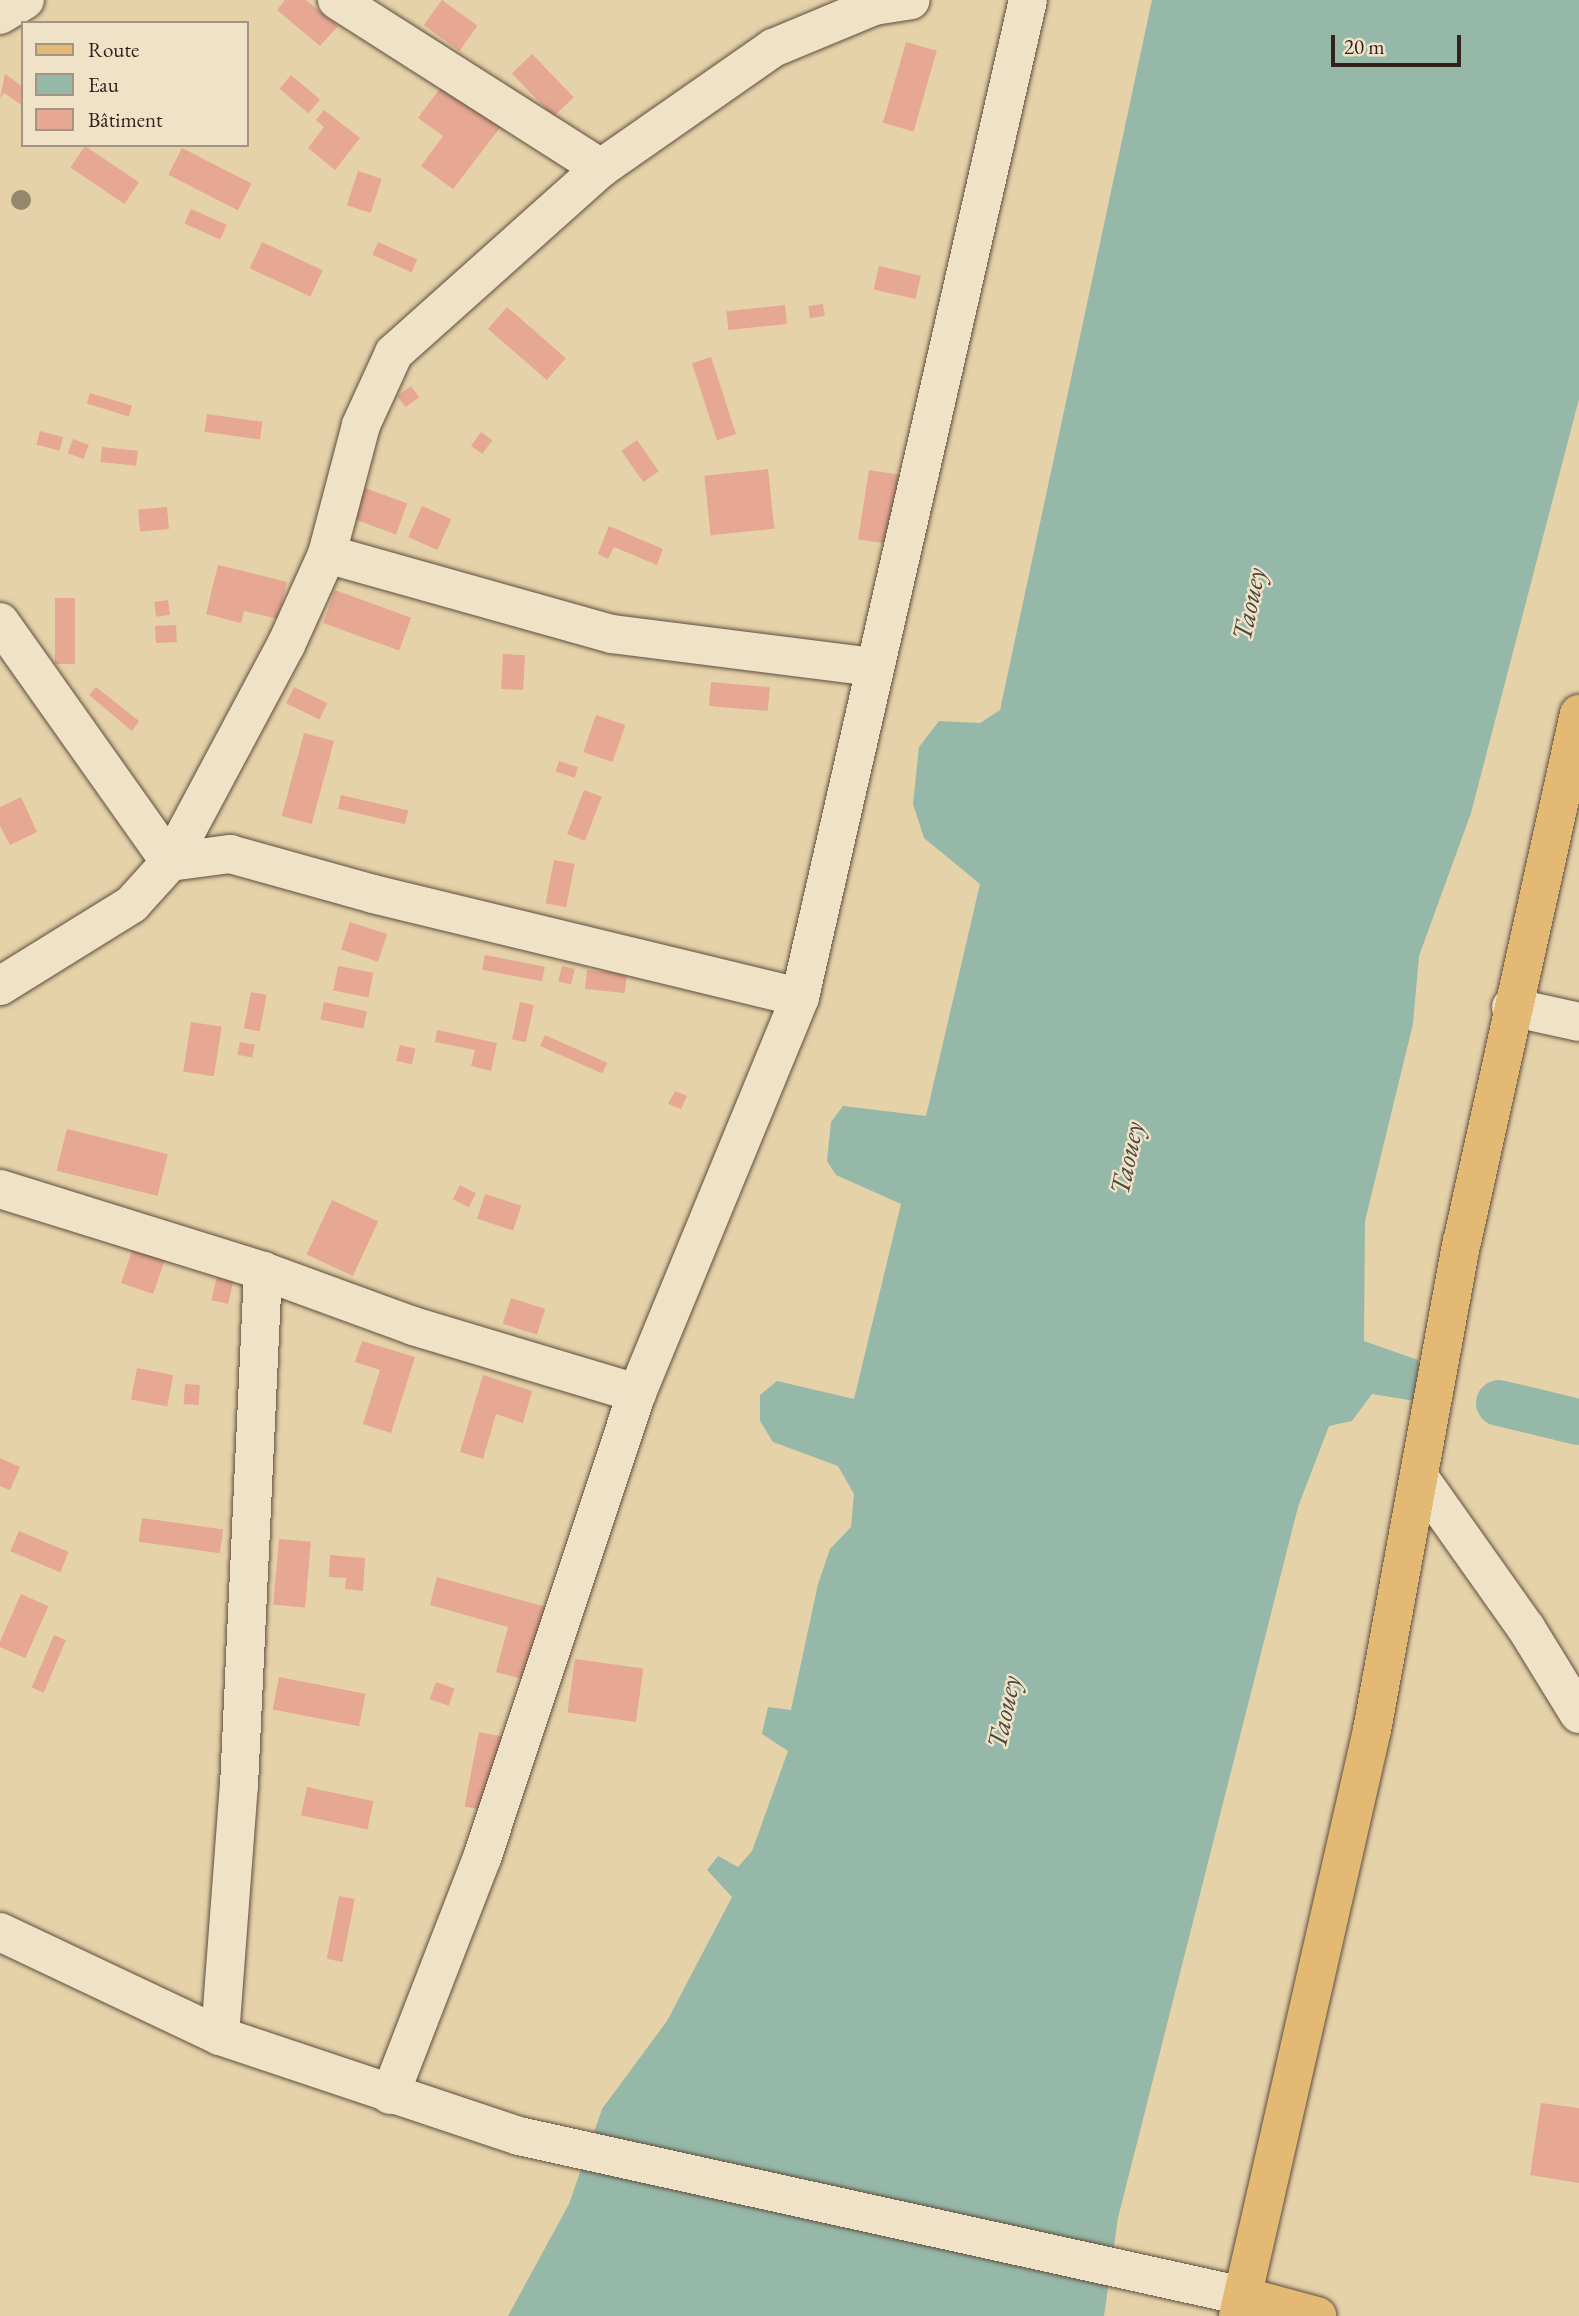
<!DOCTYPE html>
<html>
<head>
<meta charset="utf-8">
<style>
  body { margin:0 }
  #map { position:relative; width:1579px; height:2316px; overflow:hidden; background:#e6d2a9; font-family:"EB Garamond",serif }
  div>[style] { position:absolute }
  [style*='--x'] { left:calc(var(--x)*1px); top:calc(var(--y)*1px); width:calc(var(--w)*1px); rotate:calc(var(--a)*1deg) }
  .water>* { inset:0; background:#96b8a8 }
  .canal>* { height:46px; margin:-23px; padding:0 23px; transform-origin:23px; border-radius:23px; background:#96b8a8 }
  .building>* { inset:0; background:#e6a793; transform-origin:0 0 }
  .roads { filter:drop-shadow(0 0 2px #5e4e3f) drop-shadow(0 0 2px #5e4e3f) }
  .minor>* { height:38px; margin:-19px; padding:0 19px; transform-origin:19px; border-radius:19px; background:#efe2c7 }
  .major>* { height:38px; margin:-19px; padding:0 19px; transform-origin:19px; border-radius:19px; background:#e3b974 }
  .trees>* { width:20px; height:20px; margin:-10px; border-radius:50%; background:#94876b }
  span { translate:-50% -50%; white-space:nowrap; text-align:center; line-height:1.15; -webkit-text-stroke:5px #efe2c7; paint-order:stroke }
  .water-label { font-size:28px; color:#4a483f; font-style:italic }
  .legend { position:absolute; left:21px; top:21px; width:228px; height:126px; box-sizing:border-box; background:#efe2c7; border:2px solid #a39583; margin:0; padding:9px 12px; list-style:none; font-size:21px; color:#31221c }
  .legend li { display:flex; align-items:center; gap:14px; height:35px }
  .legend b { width:35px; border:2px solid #a39583 }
  .scale { position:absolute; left:1331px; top:35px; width:130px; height:32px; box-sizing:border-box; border:4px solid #31221c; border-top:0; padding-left:9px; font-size:21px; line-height:24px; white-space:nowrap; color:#31221c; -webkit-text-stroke:5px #efe2c7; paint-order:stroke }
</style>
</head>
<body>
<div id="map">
  <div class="water">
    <i style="clip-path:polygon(1152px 0,1579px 0,1579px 399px,1471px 813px,1419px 956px,1413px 1024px,1365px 1221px,1364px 1341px,1418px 1360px,1422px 1383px,1415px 1401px,1372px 1394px,1352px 1421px,1329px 1426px,1298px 1507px,1118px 2218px,1104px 2316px,508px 2316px,569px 2204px,602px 2109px,667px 2021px,732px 1897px,707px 1870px,718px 1856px,738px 1867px,752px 1851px,788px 1751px,762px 1734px,768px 1707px,791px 1710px,818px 1584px,830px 1549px,851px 1527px,854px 1494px,838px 1466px,773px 1442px,760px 1421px,760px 1395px,777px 1381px,854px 1399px,901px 1204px,836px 1175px,827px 1161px,831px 1122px,843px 1106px,926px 1116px,980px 884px,924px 838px,913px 804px,919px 747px,939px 721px,980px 723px,1000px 710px)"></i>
  </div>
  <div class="canal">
    <i style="--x:1499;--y:1403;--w:82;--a:13.4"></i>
  </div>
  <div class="building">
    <i style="clip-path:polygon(285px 0,306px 0,338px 26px,320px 46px,277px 10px)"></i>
    <i style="left:442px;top:0;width:44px;height:31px;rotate:36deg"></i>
    <i style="left:906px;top:42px;width:32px;height:84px;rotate:16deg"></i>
    <i style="left:532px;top:54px;width:60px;height:28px;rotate:46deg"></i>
    <i style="clip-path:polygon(5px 74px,23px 87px,23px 106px,4px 93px,0 98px)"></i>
    <i style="left:291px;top:75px;width:38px;height:18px;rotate:40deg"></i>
    <i style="clip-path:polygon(444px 83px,502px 125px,453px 189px,421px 166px,443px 136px,418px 118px)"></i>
    <i style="clip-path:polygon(324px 110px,360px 138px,335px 170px,308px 148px,324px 127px,316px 120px)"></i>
    <i style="left:85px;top:146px;width:65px;height:26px;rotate:34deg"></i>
    <i style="left:182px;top:148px;width:78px;height:30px;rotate:27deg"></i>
    <i style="left:358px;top:171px;width:25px;height:36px;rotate:18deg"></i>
    <i style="left:191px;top:209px;width:39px;height:16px;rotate:24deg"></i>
    <i style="left:262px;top:242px;width:67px;height:29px;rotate:25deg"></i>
    <i style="left:378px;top:242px;width:43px;height:14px;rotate:24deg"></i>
    <i style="left:879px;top:266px;width:43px;height:24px;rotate:13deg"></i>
    <i style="left:823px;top:304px;width:12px;height:15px;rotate:81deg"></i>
    <i style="left:785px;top:305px;width:19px;height:59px;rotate:84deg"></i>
    <i style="left:507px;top:307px;width:78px;height:29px;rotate:41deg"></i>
    <i style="left:711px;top:357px;width:81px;height:20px;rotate:72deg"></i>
    <i style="left:411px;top:386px;width:14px;height:17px;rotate:54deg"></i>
    <i style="left:90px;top:393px;width:44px;height:11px;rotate:17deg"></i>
    <i style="left:207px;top:414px;width:56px;height:18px;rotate:8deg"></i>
    <i style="left:40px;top:431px;width:24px;height:14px;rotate:15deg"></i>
    <i style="left:481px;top:432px;width:14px;height:17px;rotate:36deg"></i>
    <i style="left:73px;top:439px;width:17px;height:15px;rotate:21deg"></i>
    <i style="left:637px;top:440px;width:38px;height:19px;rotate:55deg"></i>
    <i style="left:102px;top:447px;width:36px;height:15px;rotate:6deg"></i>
    <i style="left:768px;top:469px;width:60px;height:64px;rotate:84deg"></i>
    <i style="left:869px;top:470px;width:32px;height:70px;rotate:9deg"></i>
    <i style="left:365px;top:488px;width:45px;height:33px;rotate:20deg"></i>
    <i style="left:422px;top:506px;width:32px;height:34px;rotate:24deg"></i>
    <i style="left:167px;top:507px;width:22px;height:29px;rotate:85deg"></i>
    <i style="clip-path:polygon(609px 526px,663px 549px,657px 565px,614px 547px,608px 559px,598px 554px)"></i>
    <i style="clip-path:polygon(218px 565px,287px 582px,278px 619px,244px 611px,241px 623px,206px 614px)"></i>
    <i style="left:335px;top:590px;width:81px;height:35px;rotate:20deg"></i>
    <i style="left:55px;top:598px;width:20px;height:66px"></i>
    <i style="left:168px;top:600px;width:15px;height:14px;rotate:82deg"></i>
    <i style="left:176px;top:625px;width:17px;height:21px;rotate:87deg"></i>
    <i style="left:503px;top:654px;width:22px;height:35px;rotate:3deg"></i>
    <i style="left:711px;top:682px;width:59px;height:24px;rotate:5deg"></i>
    <i style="clip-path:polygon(96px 687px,139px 721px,132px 731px,89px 695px)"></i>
    <i style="left:294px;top:687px;width:37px;height:18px;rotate:26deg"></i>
    <i style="left:596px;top:715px;width:31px;height:39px;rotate:19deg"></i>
    <i style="left:304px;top:733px;width:31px;height:86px;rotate:15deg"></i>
    <i style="left:559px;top:761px;width:20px;height:11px;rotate:18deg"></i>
    <i style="left:584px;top:790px;width:19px;height:47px;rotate:21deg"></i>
    <i style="left:341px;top:795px;width:69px;height:14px;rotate:13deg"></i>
    <i style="clip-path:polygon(21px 797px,37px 832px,10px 845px,0 826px,0 807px)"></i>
    <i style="left:554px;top:860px;width:21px;height:44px;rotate:11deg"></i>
    <i style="left:350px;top:922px;width:39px;height:29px;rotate:18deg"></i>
    <i style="left:485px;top:955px;width:61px;height:15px;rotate:11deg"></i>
    <i style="left:338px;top:966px;width:36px;height:25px;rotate:11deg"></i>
    <i style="left:562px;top:966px;width:13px;height:16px;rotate:13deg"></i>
    <i style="left:587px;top:970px;width:40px;height:19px;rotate:6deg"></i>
    <i style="left:251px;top:992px;width:16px;height:37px;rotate:11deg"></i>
    <i style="left:324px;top:1002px;width:44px;height:18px;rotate:12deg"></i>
    <i style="left:520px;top:1002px;width:14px;height:38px;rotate:12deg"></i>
    <i style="left:191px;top:1022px;width:31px;height:50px;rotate:9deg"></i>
    <i style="clip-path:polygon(437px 1030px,497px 1043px,491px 1071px,471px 1066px,475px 1050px,435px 1042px)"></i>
    <i style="left:545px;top:1035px;width:68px;height:12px;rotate:24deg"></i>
    <i style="left:240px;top:1042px;width:15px;height:13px;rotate:11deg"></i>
    <i style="left:400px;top:1045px;width:16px;height:16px;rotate:14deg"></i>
    <i style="clip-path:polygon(675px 1091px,687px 1096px,681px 1109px,668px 1104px)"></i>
    <i style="left:67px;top:1129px;width:104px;height:43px;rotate:14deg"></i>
    <i style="left:460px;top:1185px;width:18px;height:16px;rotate:27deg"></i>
    <i style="left:485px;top:1194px;width:38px;height:26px;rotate:18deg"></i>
    <i style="left:332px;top:1200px;width:51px;height:60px;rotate:25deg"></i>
    <i style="left:133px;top:1248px;width:34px;height:37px;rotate:19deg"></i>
    <i style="left:218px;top:1272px;width:17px;height:29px;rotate:13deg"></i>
    <i style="left:511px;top:1298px;width:36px;height:27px;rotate:18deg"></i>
    <i style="clip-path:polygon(362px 1341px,415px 1357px,391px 1433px,363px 1424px,380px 1370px,355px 1362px)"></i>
    <i style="left:137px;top:1368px;width:37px;height:32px;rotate:11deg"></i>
    <i style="clip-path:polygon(483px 1375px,532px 1391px,523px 1423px,496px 1414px,483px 1459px,460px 1452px)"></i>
    <i style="left:185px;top:1384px;width:15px;height:20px;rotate:4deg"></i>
    <i style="clip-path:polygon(0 1458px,20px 1467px,10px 1490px,0 1486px)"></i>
    <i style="left:142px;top:1518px;width:82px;height:24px;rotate:8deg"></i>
    <i style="left:19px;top:1531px;width:54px;height:22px;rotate:23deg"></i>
    <i style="left:279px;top:1539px;width:32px;height:66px;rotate:5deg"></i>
    <i style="clip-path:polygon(330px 1555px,365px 1558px,363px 1591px,345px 1589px,346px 1578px,329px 1577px)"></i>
    <i style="clip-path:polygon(437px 1577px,550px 1608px,530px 1681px,496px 1672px,508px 1627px,430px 1605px)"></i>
    <i style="left:21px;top:1594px;width:30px;height:57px;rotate:24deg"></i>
    <i style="left:54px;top:1635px;width:13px;height:57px;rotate:23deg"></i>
    <i style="left:575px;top:1659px;width:69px;height:54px;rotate:8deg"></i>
    <i style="left:279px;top:1677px;width:88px;height:33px;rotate:11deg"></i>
    <i style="left:436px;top:1682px;width:20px;height:18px;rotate:20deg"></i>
    <i style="left:479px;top:1732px;width:32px;height:76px;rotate:11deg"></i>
    <i style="left:307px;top:1787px;width:68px;height:29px;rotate:12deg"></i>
    <i style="left:339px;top:1896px;width:16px;height:64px;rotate:11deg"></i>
    <i style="clip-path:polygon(1541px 2103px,1579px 2108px,1579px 2183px,1530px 2175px)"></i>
  </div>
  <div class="roads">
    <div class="minor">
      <i style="--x:337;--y:0;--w:313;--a:32.5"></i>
      <i style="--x:0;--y:15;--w:29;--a:-31"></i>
      <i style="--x:327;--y:554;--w:296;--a:15.7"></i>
      <i style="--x:612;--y:634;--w:265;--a:7.2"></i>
      <i style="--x:0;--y:622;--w:294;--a:54.7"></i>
      <i style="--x:170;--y:862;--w:61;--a:-7.6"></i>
      <i style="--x:230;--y:854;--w:148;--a:15.6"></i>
      <i style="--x:373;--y:894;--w:439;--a:13.6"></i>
      <i style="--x:0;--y:986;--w:155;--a:-31.8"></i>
      <i style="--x:132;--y:904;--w:57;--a:-47.9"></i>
      <i style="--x:170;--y:862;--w:246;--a:-61.9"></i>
      <i style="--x:286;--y:645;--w:100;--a:-65.7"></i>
      <i style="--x:327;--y:554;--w:133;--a:-75.2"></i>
      <i style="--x:361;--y:425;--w:79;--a:-65.4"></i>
      <i style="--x:394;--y:353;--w:278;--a:-41.8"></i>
      <i style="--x:601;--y:168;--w:210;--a:-34.9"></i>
      <i style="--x:773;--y:48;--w:109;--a:-22.6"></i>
      <i style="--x:874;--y:6;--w:37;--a:-9"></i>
      <i style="--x:1511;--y:1007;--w:70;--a:12.4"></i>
      <i style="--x:0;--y:1189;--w:275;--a:17.3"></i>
      <i style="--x:263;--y:1271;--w:160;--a:20.1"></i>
      <i style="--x:413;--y:1326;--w:234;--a:16.7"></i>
      <i style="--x:1419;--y:1477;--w:185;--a:54.7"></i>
      <i style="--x:1526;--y:1628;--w:101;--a:58.4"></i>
      <i style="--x:0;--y:1932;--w:243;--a:25.3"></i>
      <i style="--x:220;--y:2036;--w:315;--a:18.5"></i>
      <i style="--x:519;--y:2136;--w:741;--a:12.46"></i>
      <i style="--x:220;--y:2036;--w:251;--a:-85.7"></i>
      <i style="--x:239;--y:1786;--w:516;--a:-87.33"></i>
      <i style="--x:390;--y:2095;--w:254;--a:-68.8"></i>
      <i style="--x:482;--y:1858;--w:490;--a:-71.6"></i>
      <i style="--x:637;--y:1393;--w:428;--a:-67.6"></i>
      <i style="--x:800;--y:997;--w:1023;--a:-77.12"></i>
    </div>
    <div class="major">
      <i style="--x:1243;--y:2296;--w:77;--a:15.1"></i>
      <i style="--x:1238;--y:2316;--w:601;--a:-77.12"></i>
      <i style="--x:1372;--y:1730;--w:496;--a:-79.6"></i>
      <i style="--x:1462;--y:1242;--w:541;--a:-77.51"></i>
    </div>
  </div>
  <div class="trees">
    <i style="left:21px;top:200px"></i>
  </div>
  <div class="water-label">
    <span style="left:1248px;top:604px;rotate:-78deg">Taouey</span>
    <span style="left:1126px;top:1158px;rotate:-78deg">Taouey</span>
    <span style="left:1003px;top:1712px;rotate:-78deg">Taouey</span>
  </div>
  <ul class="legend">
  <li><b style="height:9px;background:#e3b974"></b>Route</li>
  <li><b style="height:19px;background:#96b8a8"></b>Eau</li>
  <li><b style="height:19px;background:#e6a793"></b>Bâtiment</li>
  </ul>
  <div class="scale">20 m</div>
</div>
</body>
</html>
